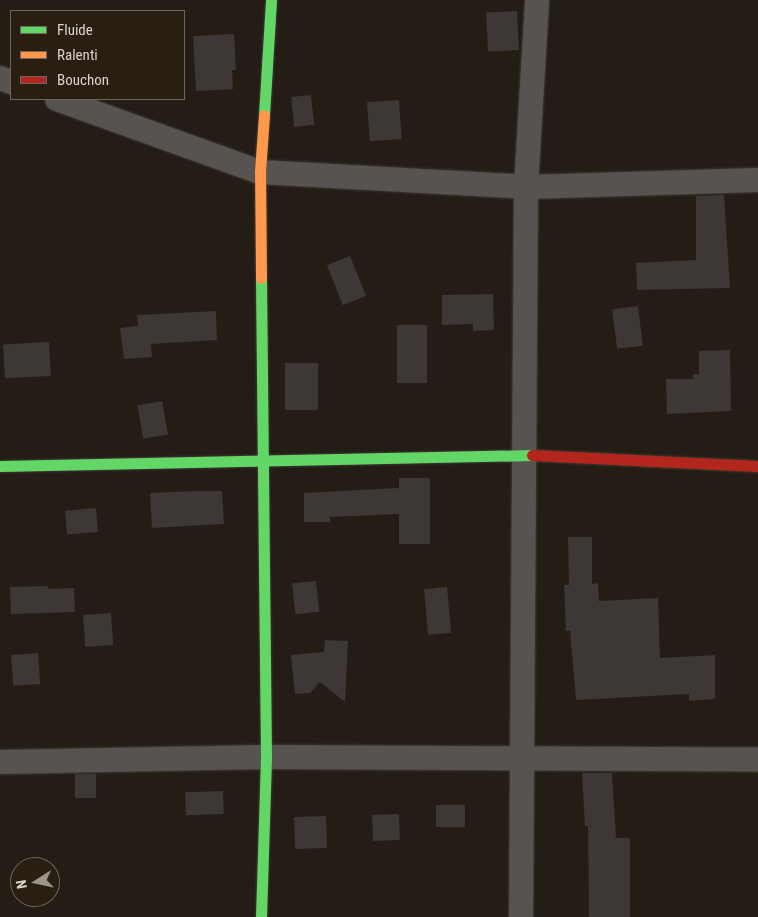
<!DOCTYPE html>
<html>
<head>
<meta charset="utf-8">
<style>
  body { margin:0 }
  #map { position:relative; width:758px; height:917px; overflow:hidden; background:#231d16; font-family:"Roboto Condensed",sans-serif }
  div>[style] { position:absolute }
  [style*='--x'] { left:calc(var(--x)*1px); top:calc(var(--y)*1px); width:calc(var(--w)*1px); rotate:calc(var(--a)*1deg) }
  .building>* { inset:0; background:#3d3735; transform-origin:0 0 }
  .roads { filter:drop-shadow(0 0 1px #403a34) drop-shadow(0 0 1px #403a34) }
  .street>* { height:24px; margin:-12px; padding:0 12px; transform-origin:12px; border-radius:12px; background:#565351 }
  .fast>* { height:11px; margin:-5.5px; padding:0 5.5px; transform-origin:5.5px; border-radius:5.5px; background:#63d668 }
  .slow>* { height:11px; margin:-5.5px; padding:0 5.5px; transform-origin:5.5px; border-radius:5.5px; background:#ff974d }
  .jam>* { height:11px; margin:-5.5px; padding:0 5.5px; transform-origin:5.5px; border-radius:5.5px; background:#b3261e }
  span { translate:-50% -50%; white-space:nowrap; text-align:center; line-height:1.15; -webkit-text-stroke:4.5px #281e11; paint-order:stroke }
  .legend { position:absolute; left:10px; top:10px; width:175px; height:90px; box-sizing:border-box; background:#281e11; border:1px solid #70665b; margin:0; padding:6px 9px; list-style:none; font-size:15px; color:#dbd3cb }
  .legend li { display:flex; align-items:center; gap:10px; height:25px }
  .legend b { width:25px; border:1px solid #70665b }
  .north { position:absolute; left:10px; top:857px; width:50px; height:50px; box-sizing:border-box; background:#281e11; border:1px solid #70665b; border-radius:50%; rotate:260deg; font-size:14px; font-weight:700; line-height:20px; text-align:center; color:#dbd3cb }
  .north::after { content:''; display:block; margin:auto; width:18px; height:22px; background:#9b938c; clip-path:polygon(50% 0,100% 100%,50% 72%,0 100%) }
</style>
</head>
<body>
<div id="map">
  <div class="building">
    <i style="left:517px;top:11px;width:39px;height:31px;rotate:87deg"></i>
    <i style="clip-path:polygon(234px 34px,236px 70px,232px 70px,233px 89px,196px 91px,193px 36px)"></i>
    <i style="left:311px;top:95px;width:30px;height:20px;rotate:84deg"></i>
    <i style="left:399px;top:100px;width:39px;height:32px;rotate:86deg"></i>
    <i style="clip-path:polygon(724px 195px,730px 288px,637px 290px,636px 263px,696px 260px,696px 196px)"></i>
    <i style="left:350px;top:256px;width:43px;height:25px;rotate:68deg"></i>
    <i style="clip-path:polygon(493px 294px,494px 330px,473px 331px,473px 324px,442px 325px,442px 295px)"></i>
    <i style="left:638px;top:306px;width:40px;height:26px;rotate:83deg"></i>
    <i style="clip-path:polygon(216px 311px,217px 340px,151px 344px,152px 357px,124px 359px,120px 328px,138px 326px,137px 315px)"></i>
    <i style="left:397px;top:325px;width:30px;height:58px"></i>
    <i style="left:49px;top:342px;width:34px;height:46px;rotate:87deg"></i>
    <i style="clip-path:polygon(730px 350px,731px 411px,667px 414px,666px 379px,693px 379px,693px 374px,699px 374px,699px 351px)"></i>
    <i style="left:285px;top:363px;width:33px;height:47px"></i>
    <i style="left:162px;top:401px;width:34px;height:25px;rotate:80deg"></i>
    <i style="clip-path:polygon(399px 478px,430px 478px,430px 544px,399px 544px,399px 514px,330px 517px,330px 522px,304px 522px,304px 493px,399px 488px)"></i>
    <i style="clip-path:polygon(197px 491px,222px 491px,224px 524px,152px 528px,150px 493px)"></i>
    <i style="left:96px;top:508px;width:24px;height:31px;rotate:85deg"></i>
    <i style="clip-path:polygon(568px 537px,592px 537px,592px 584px,598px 583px,599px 601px,658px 598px,660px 658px,715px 655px,715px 699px,689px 701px,689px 694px,576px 700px,570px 631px,566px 631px,564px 585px,569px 585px)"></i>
    <i style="left:316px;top:581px;width:31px;height:24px;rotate:84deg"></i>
    <i style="clip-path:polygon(48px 586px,48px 589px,74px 588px,75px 612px,11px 614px,10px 587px)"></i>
    <i style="left:447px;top:587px;width:46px;height:23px;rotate:85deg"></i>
    <i style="left:111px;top:613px;width:32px;height:28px;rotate:86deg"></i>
    <i style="clip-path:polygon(325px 640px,348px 641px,345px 702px,320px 682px,310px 693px,295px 694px,291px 655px,324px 652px)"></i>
    <i style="left:38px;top:653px;width:31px;height:27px;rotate:86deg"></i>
    <i style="clip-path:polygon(582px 773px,612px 773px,616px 838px,630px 838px,630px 917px,589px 917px,588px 826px,585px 826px)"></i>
    <i style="left:75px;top:774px;width:21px;height:24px"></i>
    <i style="left:223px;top:791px;width:23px;height:38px;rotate:88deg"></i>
    <i style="left:436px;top:805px;width:29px;height:22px"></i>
    <i style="left:399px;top:814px;width:26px;height:27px;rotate:88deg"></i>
    <i style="left:326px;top:816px;width:32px;height:32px;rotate:88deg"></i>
  </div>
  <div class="roads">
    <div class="street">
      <i style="--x:0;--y:78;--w:12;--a:20"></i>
      <i style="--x:57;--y:99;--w:216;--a:19.8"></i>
      <i style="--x:260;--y:172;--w:266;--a:3.2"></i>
      <i style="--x:526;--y:187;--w:232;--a:-1.7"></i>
      <i style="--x:0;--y:762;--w:266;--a:-1.1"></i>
      <i style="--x:266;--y:757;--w:492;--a:0.3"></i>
      <i style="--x:521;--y:917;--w:730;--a:-89.61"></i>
      <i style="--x:526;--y:187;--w:187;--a:-86.6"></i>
    </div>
    <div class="fast">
      <i style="--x:264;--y:115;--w:115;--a:-86.5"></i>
      <i style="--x:0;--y:466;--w:532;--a:-1.18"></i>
      <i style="--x:261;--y:917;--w:160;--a:-88.2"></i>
      <i style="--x:266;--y:757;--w:479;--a:-90.6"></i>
    </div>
    <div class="slow">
      <i style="--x:261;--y:278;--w:106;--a:-90.5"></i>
      <i style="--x:260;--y:172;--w:57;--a:-86"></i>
    </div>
    <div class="jam">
      <i style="--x:532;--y:455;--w:226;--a:2.8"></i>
    </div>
  </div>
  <ul class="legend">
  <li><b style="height:6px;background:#63d668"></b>Fluide</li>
  <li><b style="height:6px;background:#ff974d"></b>Ralenti</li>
  <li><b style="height:6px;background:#b3261e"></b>Bouchon</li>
  </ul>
  <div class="north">N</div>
</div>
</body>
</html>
